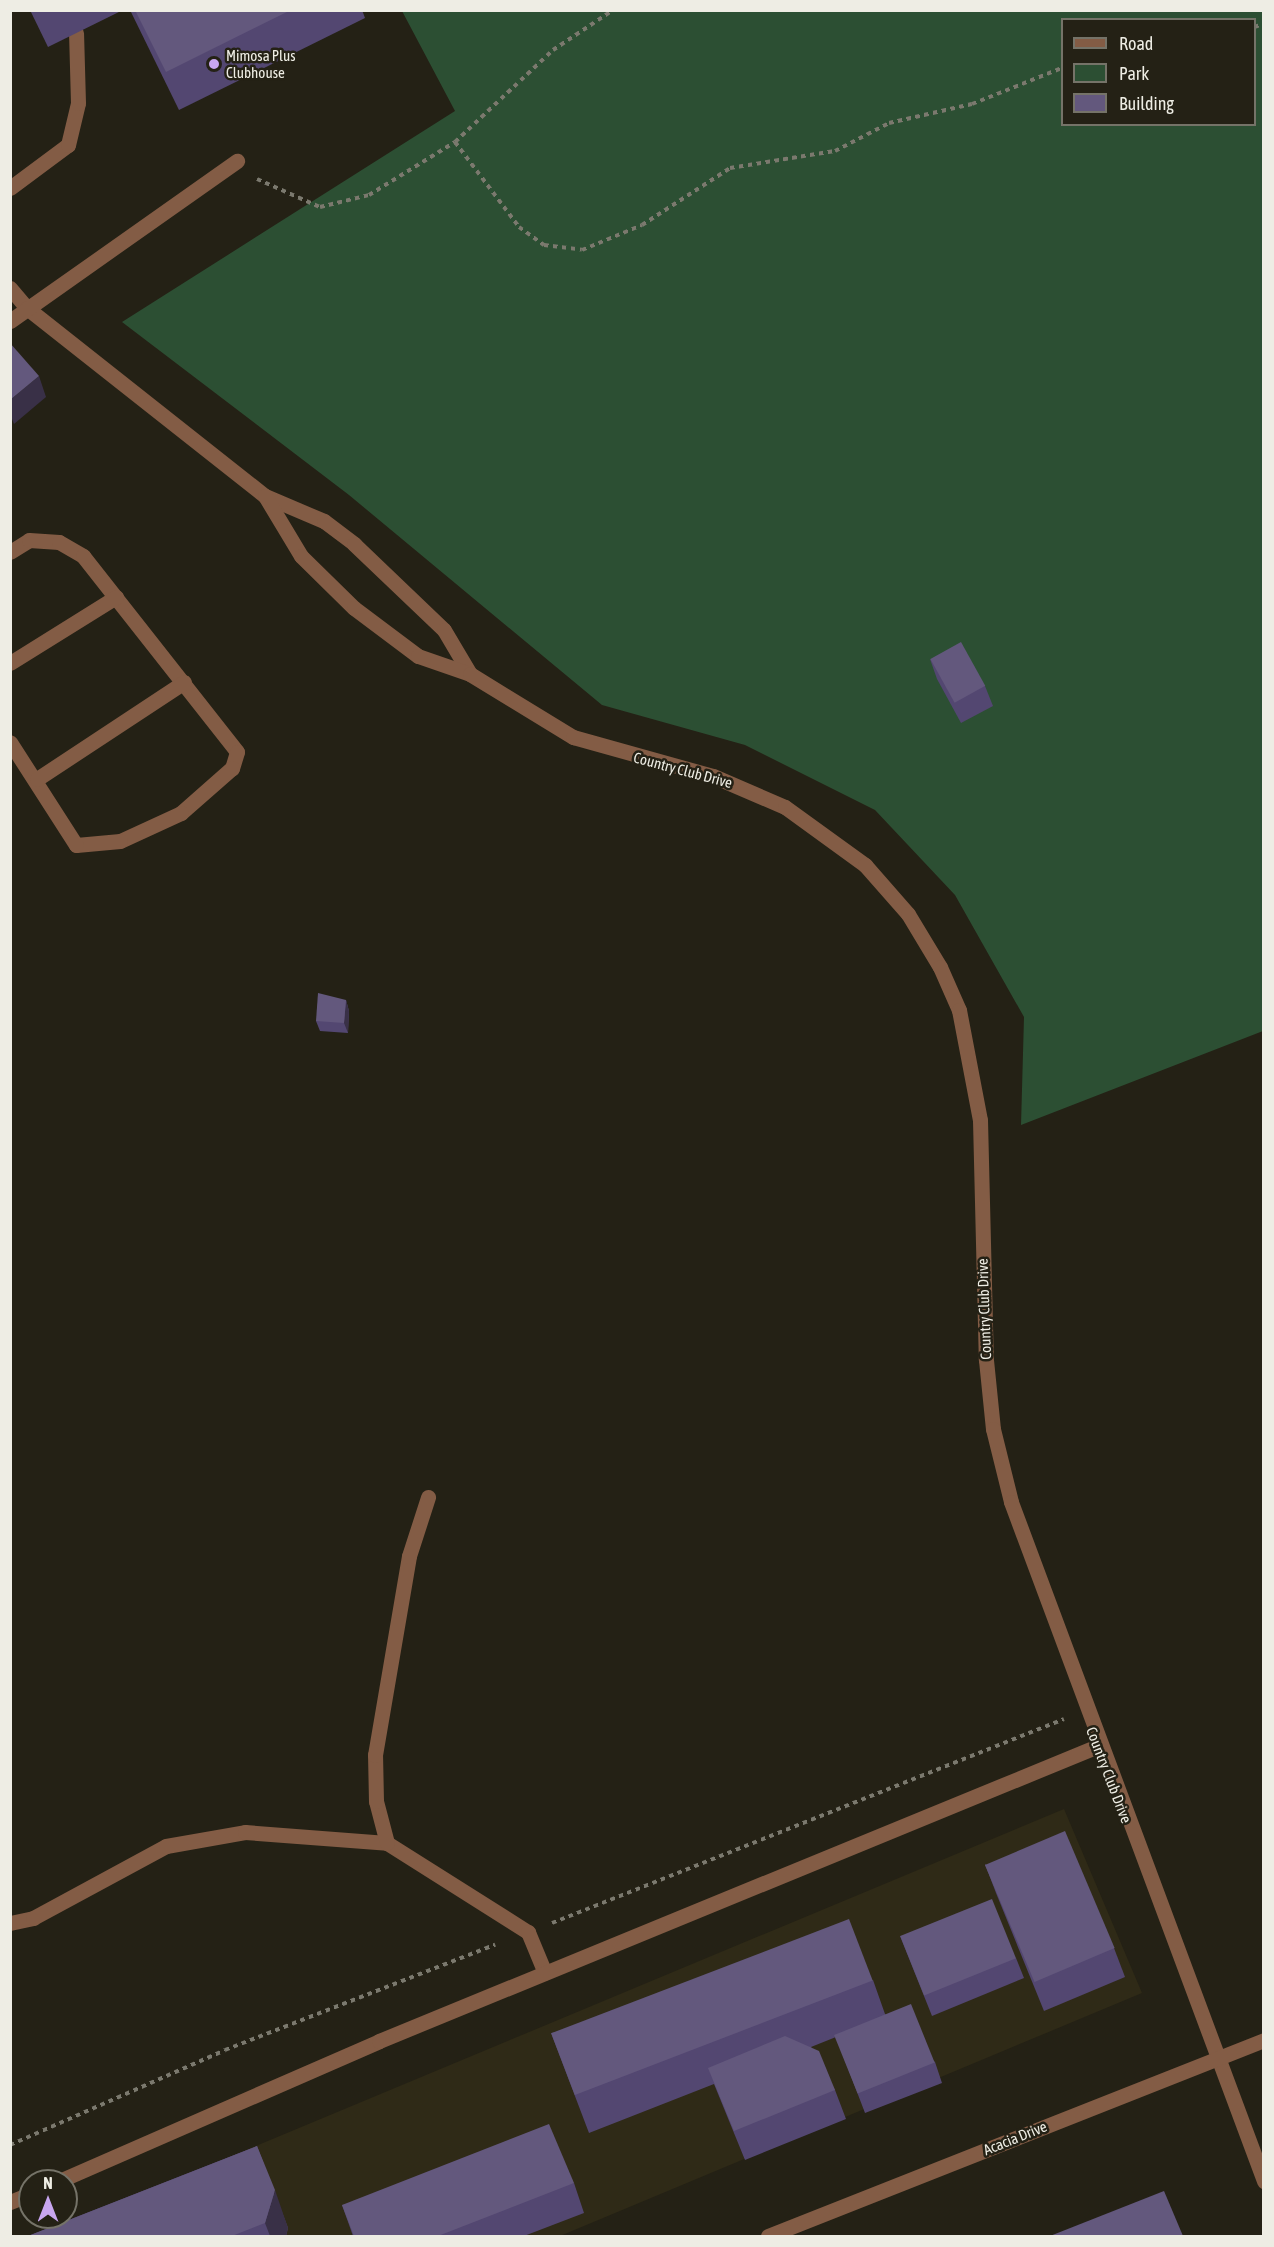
<!DOCTYPE html>
<html>
<head>
<meta charset="utf-8">
<style>
  body { margin:0 }
  #map { position:relative; width:1274px; height:2247px; overflow:hidden; background:#242115; font-family:"Asap Condensed",sans-serif }
  div>[style] { position:absolute }
  [style*='--x'] { left:calc(var(--x)*1px); top:calc(var(--y)*1px); width:calc(var(--w)*1px); rotate:calc(var(--a)*1deg) }
  .built>* { inset:0; background:#2f2a17 }
  .green>* { inset:0; background:#2c4f33 }
  .path>* { height:4px; margin-top:-2px; transform-origin:0; background:repeating-linear-gradient(90deg,#7b796e 0 4.5px,transparent 0 9px) }
  .minor>* { height:15px; margin:-7.5px; padding:0 7.5px; transform-origin:7.5px; border-radius:7.5px; background:#835c45 }
  .wall>* { inset:0; background:#534771 }
  .shaded-wall>* { inset:0; background:#393047 }
  .building>* { inset:0; background:#63587d; transform-origin:0 0 }
  .dots>* { width:16px; height:16px; translate:-50% -50%; box-sizing:border-box; border:3px solid #242115; border-radius:50% }
  span { translate:-50% -50%; white-space:nowrap; text-align:center; line-height:1.15; -webkit-text-stroke:5px #242115; paint-order:stroke }
  .poi-label { font-size:15px; color:#eeede4 }
  .left { translate:0 -50%; text-align:left }
  .street-label { font-size:15px; color:#eeede4 }
  .frame { position:absolute; inset:0; border:12px solid #eeede4; pointer-events:none }
  .legend { position:absolute; left:1061px; top:18px; width:195px; height:108px; box-sizing:border-box; background:#242115; border:2px solid #757368; margin:0; padding:8px 10px; list-style:none; font-size:18px; color:#eeede4 }
  .legend li { display:flex; align-items:center; gap:12px; height:30px }
  .legend b { width:30px; border:2px solid #757368 }
  .north { position:absolute; left:18px; top:2169px; width:60px; height:60px; box-sizing:border-box; background:#242115; border:2px solid #757368; border-radius:50%; rotate:0deg; font-size:16px; font-weight:700; line-height:24px; text-align:center; color:#eeede4 }
  .north::after { content:''; display:block; margin:auto; width:21px; height:27px; background:#c8a6ef; clip-path:polygon(50% 0,100% 100%,50% 72%,0 100%) }
</style>
</head>
<body>
<div id="map">
  <div class="built">
    <i style="clip-path:polygon(1064px 1809px,1142px 1993px,560px 2236px,40px 2236px)"></i>
  </div>
  <div class="green">
    <i style="clip-path:polygon(evenodd,402px 11px,1263px 11px,1263px 1031px,1021px 1125px,1024px 1017px,955px 895px,875px 810px,745px 745px,602px 705px,349px 495px,122px 322px,455px 111px,402px 11px,1062px 20px,1254px 20px,1254px 124px,1062px 124px,1062px 20px)"></i>
  </div>
  <div class="path">
    <i style="--x:1254;--y:27;--w:10;--a:-17"></i>
    <i style="--x:455;--y:142;--w:106;--a:53"></i>
    <i style="--x:519;--y:227;--w:31;--a:36"></i>
    <i style="--x:544;--y:245;--w:38;--a:7"></i>
    <i style="--x:582;--y:250;--w:65;--a:-22.6"></i>
    <i style="--x:642;--y:225;--w:105;--a:-32.9"></i>
    <i style="--x:730;--y:168;--w:106;--a:-9.2"></i>
    <i style="--x:835;--y:151;--w:61;--a:-27.4"></i>
    <i style="--x:889;--y:123;--w:85;--a:-12.9"></i>
    <i style="--x:972;--y:104;--w:97;--a:-21.8"></i>
    <i style="--x:257;--y:179;--w:69;--a:24"></i>
    <i style="--x:320;--y:207;--w:50;--a:-13.8"></i>
    <i style="--x:369;--y:195;--w:101;--a:-31.6"></i>
    <i style="--x:455;--y:142;--w:134;--a:-43.2"></i>
    <i style="--x:553;--y:50;--w:72;--a:-33.7"></i>
    <i style="--x:552;--y:1923;--w:551;--a:-21.72"></i>
    <i style="--x:10;--y:2145;--w:235;--a:-23.8"></i>
    <i style="--x:225;--y:2050;--w:290;--a:-21.3"></i>
  </div>
  <div class="minor">
    <i style="--x:10;--y:188;--w:72;--a:-36.6"></i>
    <i style="--x:68;--y:145;--w:43;--a:-76.6"></i>
    <i style="--x:78;--y:103;--w:70;--a:-91.6"></i>
    <i style="--x:10;--y:288;--w:26;--a:50"></i>
    <i style="--x:27;--y:308;--w:303;--a:38.3"></i>
    <i style="--x:265;--y:496;--w:64;--a:23"></i>
    <i style="--x:324;--y:521;--w:38;--a:37"></i>
    <i style="--x:354;--y:544;--w:124;--a:43.7"></i>
    <i style="--x:444;--y:630;--w:51;--a:59.4"></i>
    <i style="--x:10;--y:321;--w:278;--a:-35.2"></i>
    <i style="--x:265;--y:496;--w:70;--a:59"></i>
    <i style="--x:301;--y:556;--w:74;--a:44.5"></i>
    <i style="--x:354;--y:608;--w:80;--a:36.9"></i>
    <i style="--x:418;--y:656;--w:55;--a:19.1"></i>
    <i style="--x:470;--y:674;--w:121;--a:31.5"></i>
    <i style="--x:573;--y:737;--w:145;--a:15.6"></i>
    <i style="--x:713;--y:776;--w:78;--a:23.3"></i>
    <i style="--x:785;--y:807;--w:99;--a:35.9"></i>
    <i style="--x:865;--y:865;--w:65;--a:48.7"></i>
    <i style="--x:908;--y:914;--w:62;--a:58.9"></i>
    <i style="--x:940;--y:967;--w:47;--a:66.2"></i>
    <i style="--x:959;--y:1010;--w:112;--a:79.2"></i>
    <i style="--x:980;--y:1120;--w:240;--a:88.6"></i>
    <i style="--x:986;--y:1360;--w:69;--a:84.2"></i>
    <i style="--x:993;--y:1429;--w:75;--a:76.1"></i>
    <i style="--x:1011;--y:1502;--w:725;--a:69.56"></i>
    <i style="--x:10;--y:552;--w:22;--a:-32"></i>
    <i style="--x:29;--y:540;--w:30;--a:4"></i>
    <i style="--x:59;--y:542;--w:28;--a:30"></i>
    <i style="--x:83;--y:556;--w:249;--a:51.8"></i>
    <i style="--x:237;--y:752;--w:17;--a:107"></i>
    <i style="--x:232;--y:768;--w:68;--a:138.6"></i>
    <i style="--x:181;--y:813;--w:67;--a:155.3"></i>
    <i style="--x:120;--y:841;--w:44;--a:174.8"></i>
    <i style="--x:76;--y:845;--w:122;--a:-122.7"></i>
    <i style="--x:10;--y:663;--w:125;--a:-31.9"></i>
    <i style="--x:37;--y:779;--w:176;--a:-33.4"></i>
    <i style="--x:387;--y:1843;--w:167;--a:32.3"></i>
    <i style="--x:528;--y:1932;--w:44;--a:67.5"></i>
    <i style="--x:10;--y:1923;--w:24;--a:-12"></i>
    <i style="--x:33;--y:1918;--w:151;--a:-28.4"></i>
    <i style="--x:166;--y:1846;--w:80;--a:-10"></i>
    <i style="--x:245;--y:1832;--w:142;--a:4.4"></i>
    <i style="--x:387;--y:1843;--w:43;--a:-104.7"></i>
    <i style="--x:376;--y:1801;--w:46;--a:-91.2"></i>
    <i style="--x:375;--y:1755;--w:202;--a:-80.3"></i>
    <i style="--x:409;--y:1556;--w:62;--a:-72.1"></i>
    <i style="--x:59;--y:2181;--w:349;--a:-23.6"></i>
    <i style="--x:379;--y:2041;--w:777;--a:-22.31"></i>
    <i style="--x:10;--y:2202;--w:22;--a:-22"></i>
    <i style="--x:768;--y:2236;--w:533;--a:-21.56"></i>
  </div>
  <div class="wall">
    <i style="clip-path:polygon(30px 10px,123px 10px,48px 47px)"></i>
    <i style="clip-path:polygon(130px 10px,362px 10px,365px 18px,179px 110px)"></i>
    <i style="clip-path:polygon(930px 659px,985px 686px,993px 706px,961px 723px,937px 679px)"></i>
    <i style="clip-path:polygon(346px 1000px,349px 1011px,348px 1033px,320px 1031px,316px 1021px)"></i>
    <i style="clip-path:polygon(985px 1864px,1114px 1948px,1125px 1977px,1044px 2011px,996px 1893px)"></i>
    <i style="clip-path:polygon(900px 1936px,1016px 1958px,1024px 1978px,932px 2016px)"></i>
    <i style="clip-path:polygon(873px 1980px,885px 2014px,935px 2062px,942px 2083px,865px 2113px,836px 2037px,811px 2047px,835px 2090px,846px 2119px,745px 2160px,714px 2084px,589px 2133px,551px 2033px)"></i>
    <i style="clip-path:polygon(257px 2146px,288px 2228px,286px 2236px,28px 2236px)"></i>
    <i style="clip-path:polygon(574px 2183px,584px 2213px,524px 2236px,353px 2236px,342px 2205px)"></i>
  </div>
  <div class="shaded-wall">
    <i style="clip-path:polygon(39px 376px,46px 397px,14px 424px,10px 414px,10px 400px)"></i>
    <i style="clip-path:polygon(346px 1000px,349px 1011px,348px 1033px,344px 1023px)"></i>
    <i style="clip-path:polygon(275px 2190px,288px 2228px,286px 2236px,270px 2236px,265px 2223px)"></i>
  </div>
  <div class="building">
    <i style="clip-path:polygon(135px 10px,291px 10px,166px 72px)"></i>
    <i style="clip-path:polygon(10px 343px,39px 376px,10px 400px)"></i>
    <i style="left:961px;top:642px;width:50px;height:35px;rotate:61deg"></i>
    <i style="clip-path:polygon(318px 993px,346px 1000px,344px 1023px,316px 1021px)"></i>
    <i style="left:1065px;top:1831px;width:127px;height:87px;rotate:67deg"></i>
    <i style="left:992px;top:1899px;width:64px;height:99px;rotate:68deg"></i>
    <i style="left:849px;top:1919px;width:66px;height:319px;rotate:69deg"></i>
    <i style="left:911px;top:2004px;width:63px;height:83px;rotate:68deg"></i>
    <i style="clip-path:polygon(785px 2036px,819px 2051px,835px 2090px,734px 2131px,708px 2068px)"></i>
    <i style="clip-path:polygon(549px 2124px,574px 2183px,438px 2236px,354px 2236px,342px 2205px)"></i>
    <i style="clip-path:polygon(257px 2146px,275px 2190px,265px 2223px,232px 2236px,28px 2236px)"></i>
    <i style="clip-path:polygon(1164px 2191px,1183px 2236px,1050px 2236px)"></i>
  </div>
  <div class="dots">
    <i style="left:214px;top:64px;background:#c8a6ef"></i>
  </div>
  <div class="poi-label">
    <span class="left" style="left:226px;top:64px">Mimosa Plus<br>Clubhouse</span>
  </div>
  <div class="street-label">
    <span style="left:683px;top:770px;rotate:15deg">Country Club Drive</span>
    <span style="left:984px;top:1309px;rotate:-92deg">Country Club Drive</span>
    <span style="left:1109px;top:1775px;rotate:69deg">Country Club Drive</span>
    <span style="left:1015px;top:2138px;rotate:-22deg">Acacia Drive</span>
  </div>
  <div class="frame"></div>
  <ul class="legend">
  <li><b style="height:8px;background:#835c45"></b>Road</li>
  <li><b style="height:16px;background:#2c4f33"></b>Park</li>
  <li><b style="height:16px;background:#63587d"></b>Building</li>
  </ul>
  <div class="north">N</div>
</div>
</body>
</html>
